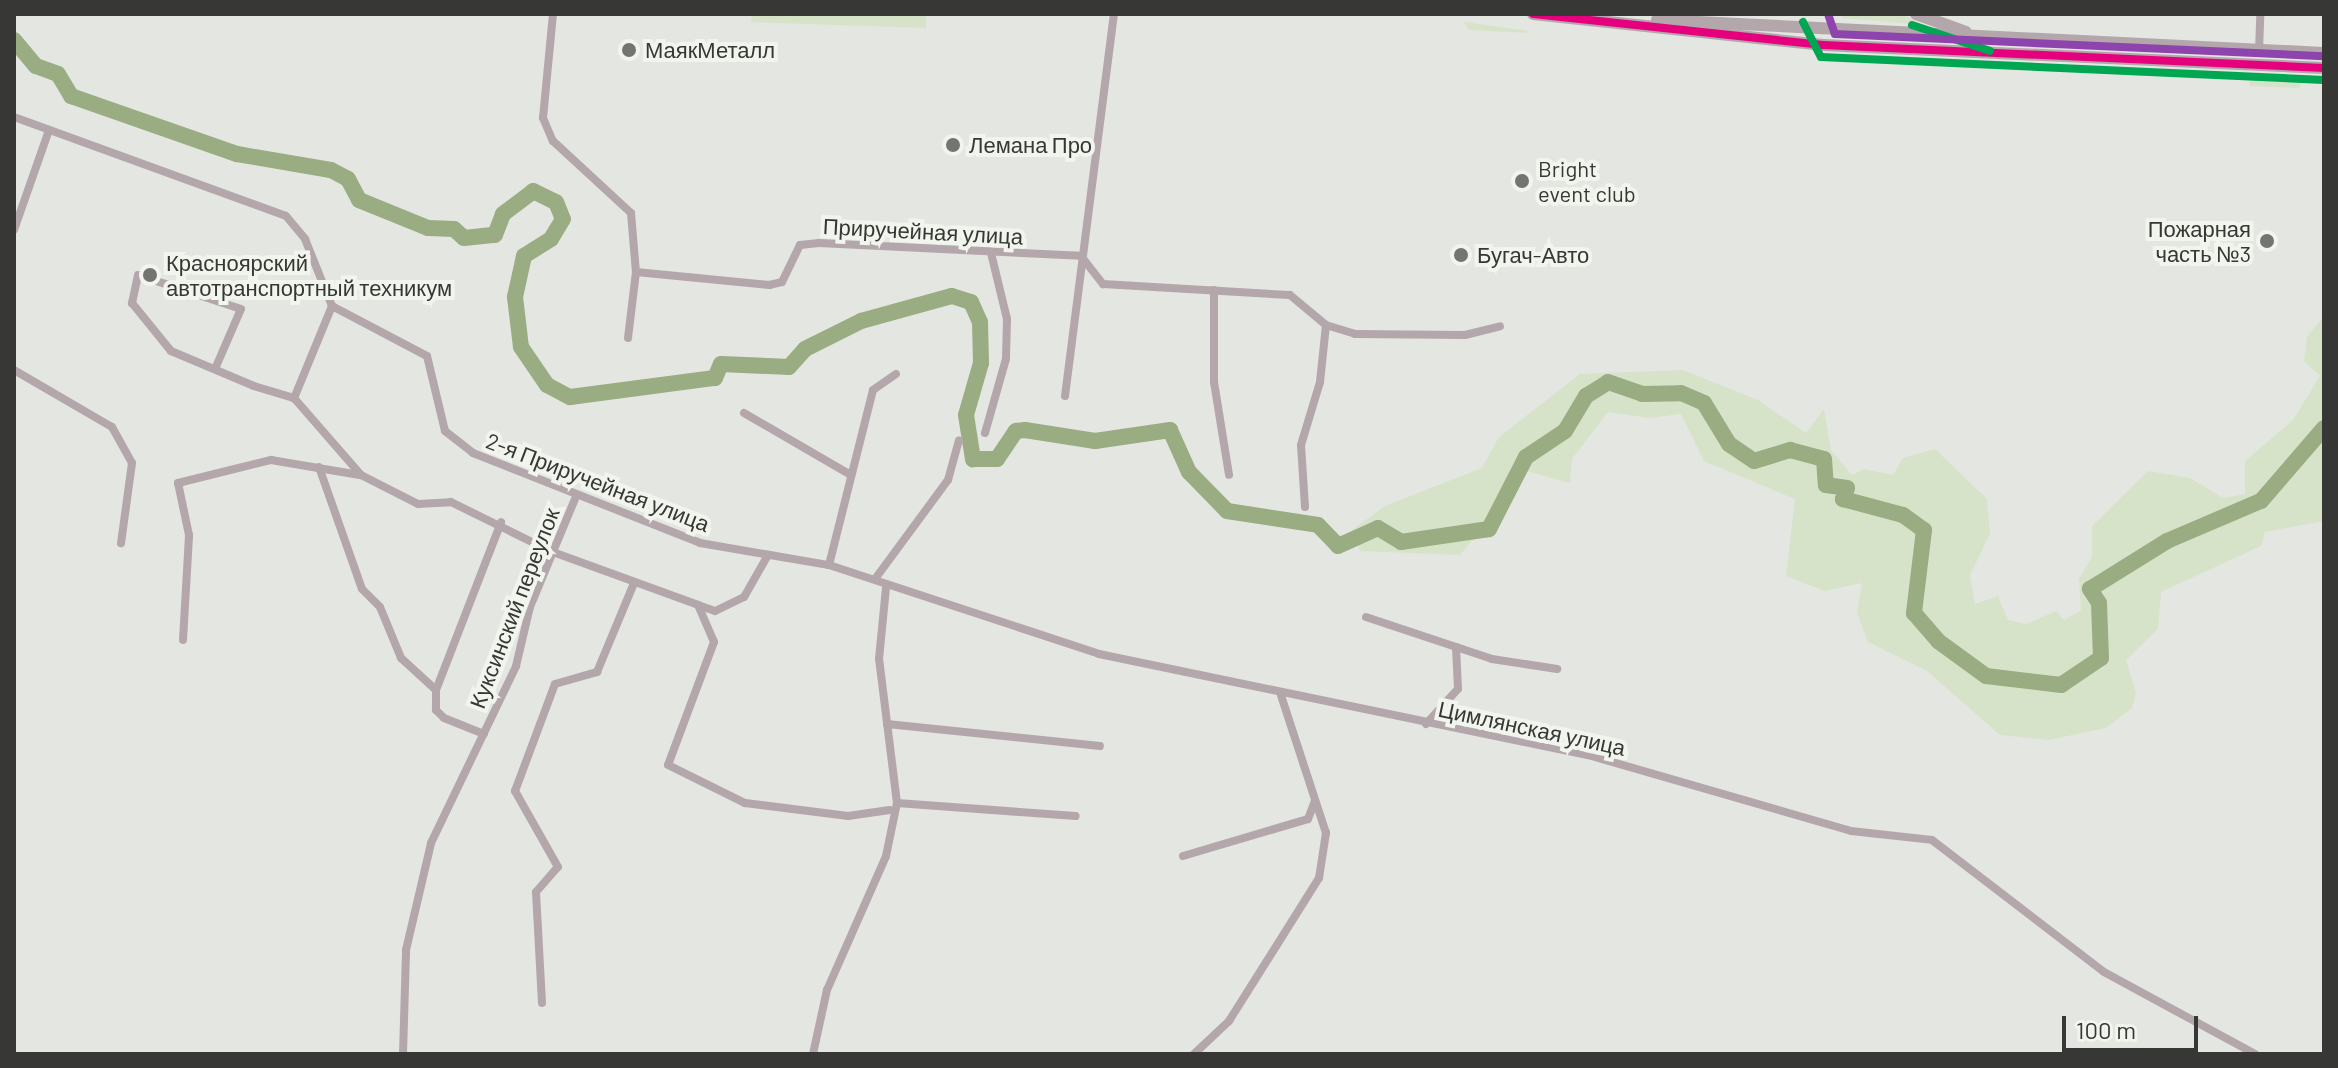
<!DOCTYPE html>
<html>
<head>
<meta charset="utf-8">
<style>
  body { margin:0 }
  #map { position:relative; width:2338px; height:1068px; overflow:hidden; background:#e4e6e2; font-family:Barlow,sans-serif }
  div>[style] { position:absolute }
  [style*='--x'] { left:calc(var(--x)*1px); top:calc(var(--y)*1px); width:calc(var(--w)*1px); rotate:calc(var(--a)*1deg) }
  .green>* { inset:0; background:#d6e3c8 }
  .river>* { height:16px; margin:-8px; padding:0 8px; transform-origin:8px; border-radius:8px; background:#9aac82 }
  .minor>* { height:8px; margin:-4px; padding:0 4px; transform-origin:4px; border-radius:4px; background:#b3a7ab }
  .primary>* { height:12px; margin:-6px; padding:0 6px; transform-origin:6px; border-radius:6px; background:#b3a7ab }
  .bus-1>* { height:8px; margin:-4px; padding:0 4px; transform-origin:4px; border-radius:4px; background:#e5007d }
  .bus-2>* { height:8px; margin:-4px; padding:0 4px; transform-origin:4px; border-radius:4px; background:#00a651 }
  .bus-3>* { height:8px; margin:-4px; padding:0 4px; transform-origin:4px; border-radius:4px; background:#8e44ad }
  .dots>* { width:22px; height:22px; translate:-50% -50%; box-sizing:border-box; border:4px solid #f1f5ed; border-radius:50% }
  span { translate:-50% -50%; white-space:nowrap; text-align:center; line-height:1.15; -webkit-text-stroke:8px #f1f5ed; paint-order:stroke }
  .poi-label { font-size:22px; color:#373835 }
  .left { translate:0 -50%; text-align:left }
  .right { translate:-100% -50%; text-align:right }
  .street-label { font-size:22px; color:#373835 }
  .frame { position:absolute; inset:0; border:16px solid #373835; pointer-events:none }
  .scale { position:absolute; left:2062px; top:1016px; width:136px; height:36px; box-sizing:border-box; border:4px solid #373835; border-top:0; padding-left:10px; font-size:24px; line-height:28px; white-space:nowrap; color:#373835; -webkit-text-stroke:6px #f1f5ed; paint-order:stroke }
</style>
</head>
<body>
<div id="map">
  <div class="green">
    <i style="clip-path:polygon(752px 14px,926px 14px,926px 28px,751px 22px)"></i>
    <i style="clip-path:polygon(1842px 14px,1902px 14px,1923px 25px,1843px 18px)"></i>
    <i style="clip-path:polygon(1464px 22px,1529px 31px,1529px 33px,1469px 30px)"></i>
    <i style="clip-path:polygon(2248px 79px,2303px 80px,2299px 88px,2250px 86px)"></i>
    <i style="clip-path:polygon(2324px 316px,2324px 521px,2265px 532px,2261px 546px,2161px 592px,2158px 629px,2126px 660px,2136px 693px,2132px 708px,2106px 728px,2048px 740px,2000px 735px,1927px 671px,1868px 642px,1857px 613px,1862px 583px,1825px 591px,1786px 576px,1795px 499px,1704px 461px,1681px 414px,1649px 418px,1608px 412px,1572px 459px,1570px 483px,1526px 471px,1493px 538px,1474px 538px,1460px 555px,1360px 551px,1352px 530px,1385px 506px,1482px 468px,1499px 437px,1580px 374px,1683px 370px,1758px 400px,1806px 433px,1824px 409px,1831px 450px,1852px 475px,1864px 469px,1893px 475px,1903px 458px,1935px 449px,1987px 499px,1990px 534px,1970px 575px,1975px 604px,1998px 596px,2008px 620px,2026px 624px,2056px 611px,2064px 620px,2081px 610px,2079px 579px,2092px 557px,2092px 526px,2148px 471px,2190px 478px,2223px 498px,2245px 494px,2245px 461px,2293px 420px,2320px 376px,2304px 361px,2307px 337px)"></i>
  </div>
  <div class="river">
    <i style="--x:14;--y:40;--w:34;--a:50"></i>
    <i style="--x:36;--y:66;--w:23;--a:20"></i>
    <i style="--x:58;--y:74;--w:26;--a:59"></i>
    <i style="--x:71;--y:96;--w:176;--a:19.3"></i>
    <i style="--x:237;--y:154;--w:95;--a:9.7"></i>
    <i style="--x:331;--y:170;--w:19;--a:28"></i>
    <i style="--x:348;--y:179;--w:24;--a:62"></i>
    <i style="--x:359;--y:200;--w:74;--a:22.1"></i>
    <i style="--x:428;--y:228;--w:26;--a:2"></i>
    <i style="--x:454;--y:229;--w:13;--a:42"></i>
    <i style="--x:464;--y:238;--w:31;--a:-6"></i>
    <i style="--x:495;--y:235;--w:22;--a:-69"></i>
    <i style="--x:503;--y:214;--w:38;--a:-37"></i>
    <i style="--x:533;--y:191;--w:25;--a:26"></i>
    <i style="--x:556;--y:202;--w:18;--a:68"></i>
    <i style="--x:563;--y:219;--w:23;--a:121"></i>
    <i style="--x:551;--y:239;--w:32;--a:148"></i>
    <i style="--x:524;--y:256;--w:42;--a:102.4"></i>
    <i style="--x:515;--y:297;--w:50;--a:83.2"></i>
    <i style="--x:521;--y:347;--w:46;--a:55.6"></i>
    <i style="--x:547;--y:385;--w:26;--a:28"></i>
    <i style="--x:570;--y:397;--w:146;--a:-7.5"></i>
    <i style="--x:715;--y:378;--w:15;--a:-67"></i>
    <i style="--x:721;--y:364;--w:68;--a:2.5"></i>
    <i style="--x:789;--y:367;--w:24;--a:-48"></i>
    <i style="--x:805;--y:349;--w:63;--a:-26.6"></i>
    <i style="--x:861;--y:321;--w:94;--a:-15.4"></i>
    <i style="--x:952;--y:296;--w:20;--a:18"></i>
    <i style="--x:971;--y:302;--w:22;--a:66"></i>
    <i style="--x:980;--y:322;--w:41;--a:88.6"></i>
    <i style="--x:981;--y:363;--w:54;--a:106.1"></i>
    <i style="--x:966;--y:415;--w:45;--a:81"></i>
    <i style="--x:973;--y:459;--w:24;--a:0"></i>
    <i style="--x:997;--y:459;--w:34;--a:-56"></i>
    <i style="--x:1016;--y:431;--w:9;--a:-6"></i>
    <i style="--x:1025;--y:430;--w:71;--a:8.9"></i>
    <i style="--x:1095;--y:441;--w:76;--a:-8.3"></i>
    <i style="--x:1170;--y:430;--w:46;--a:65.7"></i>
    <i style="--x:1189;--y:472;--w:54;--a:45.7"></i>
    <i style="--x:1227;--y:511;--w:92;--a:8.7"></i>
    <i style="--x:1318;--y:525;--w:29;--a:46"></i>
    <i style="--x:1338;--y:546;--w:44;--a:-24.2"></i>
    <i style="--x:1378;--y:528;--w:27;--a:31"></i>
    <i style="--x:1401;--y:542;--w:89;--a:-8.4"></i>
    <i style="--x:1489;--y:529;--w:81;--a:-62.8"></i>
    <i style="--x:1526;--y:457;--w:47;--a:-33.7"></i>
    <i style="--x:1565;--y:431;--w:41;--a:-59"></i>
    <i style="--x:1586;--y:396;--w:26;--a:-32"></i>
    <i style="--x:1608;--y:382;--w:36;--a:19"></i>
    <i style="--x:1642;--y:394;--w:39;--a:-1"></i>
    <i style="--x:1681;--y:393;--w:25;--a:23"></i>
    <i style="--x:1704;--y:403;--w:48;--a:58.6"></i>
    <i style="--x:1729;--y:444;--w:30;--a:34"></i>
    <i style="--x:1754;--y:461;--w:38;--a:-17"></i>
    <i style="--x:1790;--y:450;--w:35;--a:15"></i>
    <i style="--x:1824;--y:459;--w:26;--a:86"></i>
    <i style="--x:1826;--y:485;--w:21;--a:8"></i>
    <i style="--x:1847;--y:488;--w:12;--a:110"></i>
    <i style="--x:1843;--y:499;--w:62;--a:14.9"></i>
    <i style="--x:1903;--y:515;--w:26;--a:36"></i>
    <i style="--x:1924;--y:530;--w:84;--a:96.9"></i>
    <i style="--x:1914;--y:613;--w:37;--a:49"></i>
    <i style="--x:1938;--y:641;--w:59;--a:36.1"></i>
    <i style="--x:1986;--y:676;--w:76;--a:6.8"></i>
    <i style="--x:2061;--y:685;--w:48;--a:-34"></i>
    <i style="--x:2101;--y:658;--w:55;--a:-92.1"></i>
    <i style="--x:2099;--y:603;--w:17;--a:-123"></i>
    <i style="--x:2090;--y:589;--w:91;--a:-31.9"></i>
    <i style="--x:2167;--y:541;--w:102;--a:-23.1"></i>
    <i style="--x:2261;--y:501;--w:96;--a:-49.2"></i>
  </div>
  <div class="minor">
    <i style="--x:553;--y:14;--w:104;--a:95.5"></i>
    <i style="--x:543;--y:118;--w:25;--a:67"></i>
    <i style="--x:553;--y:141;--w:106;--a:42.7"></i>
    <i style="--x:631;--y:213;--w:59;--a:85.2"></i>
    <i style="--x:636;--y:272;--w:134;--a:5.6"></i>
    <i style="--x:769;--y:285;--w:13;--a:-13"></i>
    <i style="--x:782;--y:282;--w:41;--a:-64.1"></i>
    <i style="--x:800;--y:245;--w:19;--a:-6"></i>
    <i style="--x:819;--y:243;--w:262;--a:2.8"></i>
    <i style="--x:1081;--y:256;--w:36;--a:52"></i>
    <i style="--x:1103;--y:284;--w:187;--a:3.4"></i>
    <i style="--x:1290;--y:295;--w:47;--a:39.8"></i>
    <i style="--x:1326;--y:325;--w:30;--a:17"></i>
    <i style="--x:1355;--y:334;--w:110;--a:0.5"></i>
    <i style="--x:1465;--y:335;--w:36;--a:-14"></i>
    <i style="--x:2259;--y:52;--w:38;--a:-88"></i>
    <i style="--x:14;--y:117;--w:289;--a:20"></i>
    <i style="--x:286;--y:216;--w:30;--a:50"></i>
    <i style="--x:305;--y:239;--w:72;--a:68.1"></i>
    <i style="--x:332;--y:306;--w:107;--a:27.8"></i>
    <i style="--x:427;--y:356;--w:77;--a:76.5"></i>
    <i style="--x:445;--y:431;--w:36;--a:38"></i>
    <i style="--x:473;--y:453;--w:244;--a:21.6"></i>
    <i style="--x:700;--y:543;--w:131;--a:9.7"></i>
    <i style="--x:829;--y:565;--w:284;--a:18.2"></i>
    <i style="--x:1099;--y:654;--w:499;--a:11.7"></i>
    <i style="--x:1588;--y:755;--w:274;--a:16.1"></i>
    <i style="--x:1851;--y:831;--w:81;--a:6.3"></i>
    <i style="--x:1932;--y:840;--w:217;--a:37.5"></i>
    <i style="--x:2104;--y:972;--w:172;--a:28.5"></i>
    <i style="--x:14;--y:230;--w:106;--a:-70.7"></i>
    <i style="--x:1214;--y:290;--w:92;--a:90"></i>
    <i style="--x:1214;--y:382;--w:94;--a:80.8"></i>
    <i style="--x:332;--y:306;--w:100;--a:112.4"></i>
    <i style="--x:294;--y:398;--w:102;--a:49"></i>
    <i style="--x:361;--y:475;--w:64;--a:27"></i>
    <i style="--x:418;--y:504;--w:33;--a:-3"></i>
    <i style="--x:451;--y:502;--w:110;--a:26.3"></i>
    <i style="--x:550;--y:551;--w:158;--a:20"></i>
    <i style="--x:628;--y:338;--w:66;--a:-83.1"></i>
    <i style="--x:215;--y:369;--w:65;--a:-66.6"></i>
    <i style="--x:241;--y:309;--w:108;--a:-161.7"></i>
    <i style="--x:138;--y:275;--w:29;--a:102"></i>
    <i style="--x:132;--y:303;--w:62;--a:50.9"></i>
    <i style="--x:171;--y:351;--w:90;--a:22.9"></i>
    <i style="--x:254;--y:386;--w:42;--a:16.7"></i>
    <i style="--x:14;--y:370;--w:113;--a:30.2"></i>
    <i style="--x:112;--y:427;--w:41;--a:60.9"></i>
    <i style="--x:132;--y:463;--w:81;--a:97.8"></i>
    <i style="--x:1065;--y:396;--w:385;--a:-82.7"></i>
    <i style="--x:744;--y:413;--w:124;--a:30.1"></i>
    <i style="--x:985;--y:433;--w:77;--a:-74.2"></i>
    <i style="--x:1006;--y:359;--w:40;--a:-88.6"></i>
    <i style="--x:1007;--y:319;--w:68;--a:-103.6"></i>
    <i style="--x:319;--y:467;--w:129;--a:70.6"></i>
    <i style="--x:362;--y:589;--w:25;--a:45"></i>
    <i style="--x:380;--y:607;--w:55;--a:67.6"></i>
    <i style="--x:401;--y:658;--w:47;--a:42.4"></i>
    <i style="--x:436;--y:690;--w:20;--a:90"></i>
    <i style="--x:436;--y:710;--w:11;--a:45"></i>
    <i style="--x:444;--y:718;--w:43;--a:21.8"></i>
    <i style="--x:1305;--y:507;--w:62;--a:-93.7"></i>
    <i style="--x:1301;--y:445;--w:66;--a:-73.2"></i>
    <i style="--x:1320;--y:382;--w:57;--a:-84"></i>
    <i style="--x:768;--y:555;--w:48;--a:119.7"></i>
    <i style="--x:744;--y:597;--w:32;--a:154"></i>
    <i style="--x:715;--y:611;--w:18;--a:-161"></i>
    <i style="--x:698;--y:605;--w:40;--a:66.6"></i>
    <i style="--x:714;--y:642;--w:131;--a:110.5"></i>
    <i style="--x:668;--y:765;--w:86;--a:26.3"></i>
    <i style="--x:745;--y:803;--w:104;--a:7.2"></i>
    <i style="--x:848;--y:816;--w:42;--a:-8.1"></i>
    <i style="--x:829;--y:565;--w:180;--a:-75.9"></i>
    <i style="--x:873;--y:390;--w:28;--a:-35"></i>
    <i style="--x:875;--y:579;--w:123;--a:-53.6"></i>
    <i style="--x:948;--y:480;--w:41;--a:-74.6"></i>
    <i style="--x:1366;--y:617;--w:133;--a:18.4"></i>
    <i style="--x:1492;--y:659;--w:66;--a:8.7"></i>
    <i style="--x:183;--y:640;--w:105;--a:-86.7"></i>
    <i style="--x:189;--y:535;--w:53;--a:-101.9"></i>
    <i style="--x:178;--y:483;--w:96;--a:-13.9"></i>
    <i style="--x:271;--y:460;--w:90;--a:9.6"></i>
    <i style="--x:436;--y:690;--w:180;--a:-68.8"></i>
    <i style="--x:887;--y:724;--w:214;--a:5.9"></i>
    <i style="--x:1426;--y:724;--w:47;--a:-47.6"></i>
    <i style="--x:1458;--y:689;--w:42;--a:-92.7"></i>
    <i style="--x:897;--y:803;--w:179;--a:4.2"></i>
    <i style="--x:1183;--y:856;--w:130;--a:-16.5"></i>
    <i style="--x:1308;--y:819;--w:19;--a:-69"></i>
    <i style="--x:542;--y:1003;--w:111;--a:-93.1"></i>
    <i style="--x:536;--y:892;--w:33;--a:-49"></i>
    <i style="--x:558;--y:867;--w:87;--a:-119.5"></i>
    <i style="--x:515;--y:791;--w:114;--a:-69.5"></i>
    <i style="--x:555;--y:684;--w:44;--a:-15.9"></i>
    <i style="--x:597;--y:672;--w:96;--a:-67.4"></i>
    <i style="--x:403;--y:1054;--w:104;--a:-88.3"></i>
    <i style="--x:406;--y:950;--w:110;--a:-76.8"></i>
    <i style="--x:431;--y:843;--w:196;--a:-64.3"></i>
    <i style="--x:516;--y:666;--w:61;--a:-76.7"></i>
    <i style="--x:530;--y:607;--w:122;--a:-67.4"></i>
    <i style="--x:813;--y:1054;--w:66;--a:-77.7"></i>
    <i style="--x:827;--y:990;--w:146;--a:-66.2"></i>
    <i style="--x:886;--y:856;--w:54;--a:-78.3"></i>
    <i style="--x:897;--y:803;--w:145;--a:-97.1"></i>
    <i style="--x:879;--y:659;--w:71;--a:-84.4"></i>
    <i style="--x:1194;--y:1054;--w:48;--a:-43.3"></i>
    <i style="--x:1229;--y:1021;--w:169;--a:-57.8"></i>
    <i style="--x:1319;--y:878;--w:46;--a:-81.2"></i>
    <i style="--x:1326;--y:833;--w:145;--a:-108.1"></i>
  </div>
  <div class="primary">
    <i style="--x:1533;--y:14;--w:292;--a:6.1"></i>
    <i style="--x:1823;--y:45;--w:502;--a:2.63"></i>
    <i style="--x:1916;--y:14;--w:53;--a:19.8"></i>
    <i style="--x:1657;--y:20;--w:668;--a:2.83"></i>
  </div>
  <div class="bus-1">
    <i style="--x:1533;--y:14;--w:292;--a:6.1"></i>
    <i style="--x:1823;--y:45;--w:502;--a:2.63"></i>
  </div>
  <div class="bus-2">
    <i style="--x:1803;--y:22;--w:39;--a:63"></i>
    <i style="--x:1821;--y:57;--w:503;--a:2.62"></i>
    <i style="--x:1912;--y:25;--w:82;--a:18.4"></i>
  </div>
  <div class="bus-3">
    <i style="--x:1828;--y:14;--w:21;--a:71"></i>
    <i style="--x:1835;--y:34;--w:489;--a:2.6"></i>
  </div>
  <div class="dots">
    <i style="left:629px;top:50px;background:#747572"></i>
    <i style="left:953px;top:145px;background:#747572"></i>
    <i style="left:1522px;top:181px;background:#747572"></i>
    <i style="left:2267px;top:241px;background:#747572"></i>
    <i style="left:1461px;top:255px;background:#747572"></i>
    <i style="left:150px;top:275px;background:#747572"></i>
  </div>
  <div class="poi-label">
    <span class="left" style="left:645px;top:50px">МаякМеталл</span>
    <span class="left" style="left:969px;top:145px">Лемана Про</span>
    <span class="left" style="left:1538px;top:181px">Bright<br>event club</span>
    <span class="right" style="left:2251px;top:241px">Пожарная<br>часть №3</span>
    <span class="left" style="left:1477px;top:255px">Бугач-Авто</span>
    <span class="left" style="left:166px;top:275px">Красноярский<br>автотранспортный техникум</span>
  </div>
  <div class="street-label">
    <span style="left:923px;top:231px;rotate:3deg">Приручейная улица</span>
    <span style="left:598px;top:482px;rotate:21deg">2-я Приручейная улица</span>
    <span style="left:514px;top:608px;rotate:-69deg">Куксинский переулок</span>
    <span style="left:1532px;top:728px;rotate:12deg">Цимлянская улица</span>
  </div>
  <div class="frame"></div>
  <div class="scale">100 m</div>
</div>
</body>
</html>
